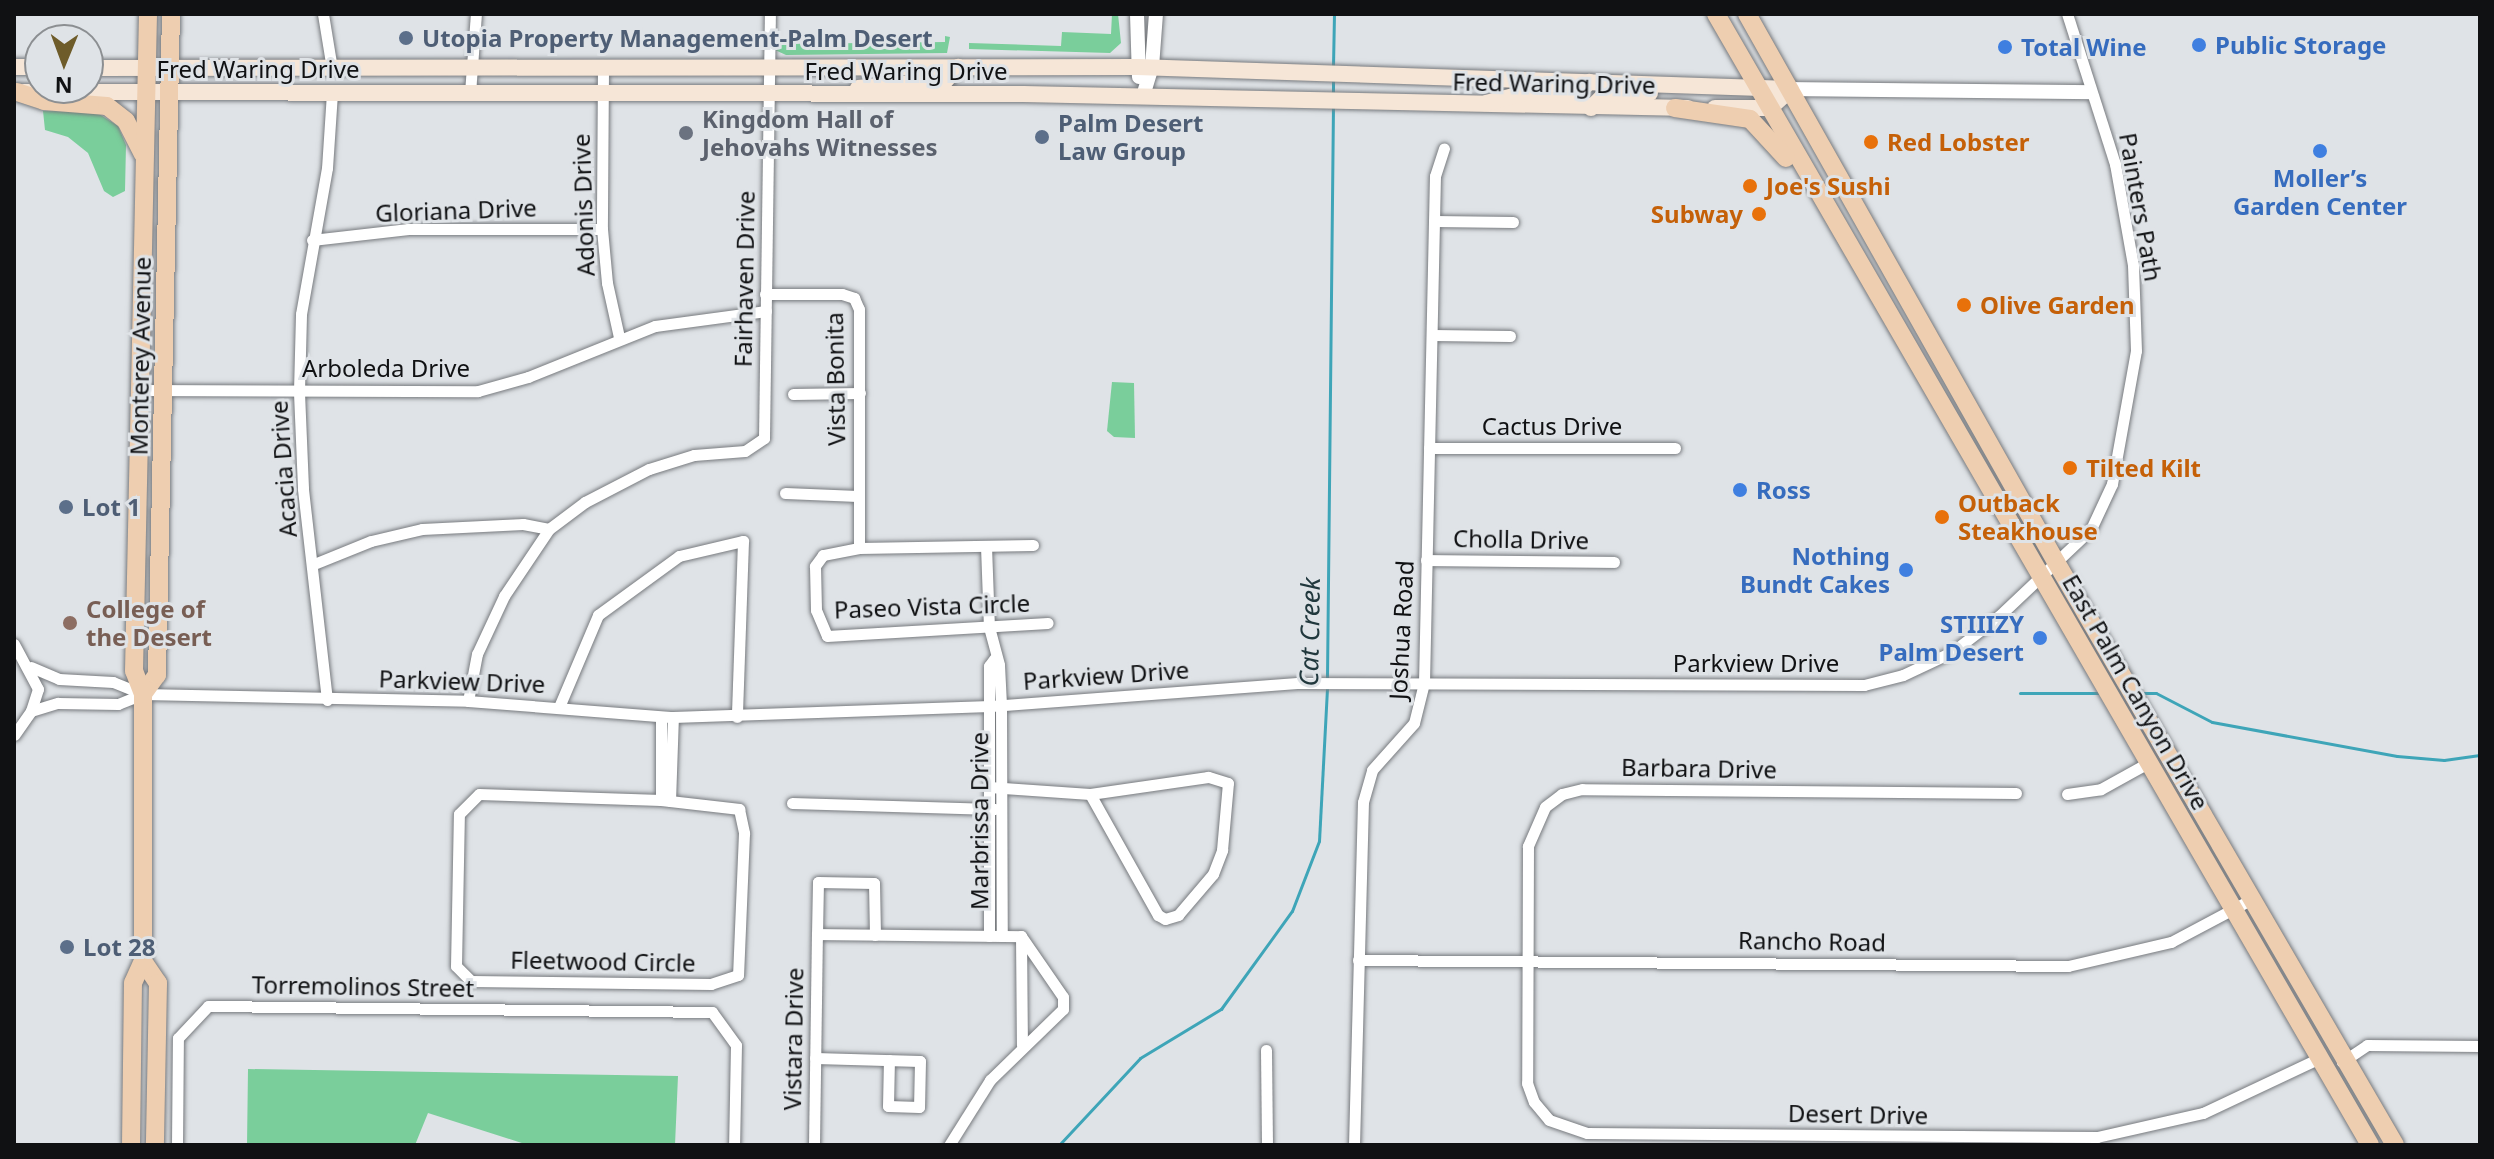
<!DOCTYPE html>
<html>
<head>
<meta charset="utf-8">
<style>
  body { margin:0 }
  #map { position:relative; width:2494px; height:1159px; overflow:hidden; background:#dfe3e7; font-family:"Noto Sans",sans-serif }
  div>[style] { position:absolute }
  [style*='--x'] { left:calc(var(--x)*1px); top:calc(var(--y)*1px); width:calc(var(--w)*1px); rotate:calc(var(--a)*1deg) }
  .green>* { inset:0; background:#7ace9b }
  .stream>* { height:3px; margin:-1.5px; padding:0 1.5px; transform-origin:1.5px; border-radius:1.5px; background:#3ea5b8 }
  .roads { filter:drop-shadow(0 0 2px #777a7e) drop-shadow(0 0 2px #777a7e) }
  .minor>* { height:11px; margin:-5.5px; padding:0 5.5px; transform-origin:5.5px; border-radius:5.5px; background:#fff }
  .tertiary>* { height:14px; margin:-7px; padding:0 7px; transform-origin:7px; border-radius:7px; background:#fff }
  .secondary>* { height:16px; margin:-8px; padding:0 8px; transform-origin:8px; border-radius:8px; background:#f6e6d7 }
  .primary>* { height:18px; margin:-9px; padding:0 9px; transform-origin:9px; border-radius:9px; background:#eeceb0 }
  .dots>* { width:22px; height:22px; translate:-50% -50%; box-sizing:border-box; border:4px solid #dfe3e7; border-radius:50% }
  span { translate:-50% -50%; white-space:nowrap; text-align:center; line-height:1.15; -webkit-text-stroke:6px #dfe3e7; paint-order:stroke }
  .service-label { font-size:24px; color:#4e5e75; font-weight:700 }
  .left { translate:0 -50%; text-align:left }
  .shop-label { font-size:24px; color:#366cbe; font-weight:700 }
  .right { translate:-100% -50%; text-align:right }
  .street-label { font-size:24px; color:#101113 }
  .worship-label { font-size:24px; color:#5b616d; font-weight:700 }
  .food-label { font-size:24px; color:#c56008; font-weight:700 }
  .education-label { font-size:24px; color:#785e54; font-weight:700 }
  .water-label { font-size:26px; color:#21383d; font-style:italic }
  .frame { position:absolute; inset:0; border:16px solid #101113; pointer-events:none }
  .north { position:absolute; left:24px; top:24px; width:80px; height:80px; box-sizing:border-box; background:#dfe3e7; border:2px solid #8c8f92; border-radius:50%; rotate:181deg; font-size:22px; font-weight:700; line-height:32px; text-align:center; color:#101113 }
  .north::after { content:''; display:block; margin:auto; width:28px; height:36px; background:#6e5c2a; clip-path:polygon(50% 0,100% 100%,50% 72%,0 100%) }
</style>
</head>
<body>
<div id="map">
  <div class="green">
    <i style="clip-path:polygon(1112px 14px,1118px 14px,1121px 43px,1110px 53px,969px 49px,969px 43px,1061px 46px,1062px 32px,1111px 34px)"></i>
    <i style="clip-path:polygon(945px 36px,950px 37px,947px 53px,786px 55px,775px 50px,780px 44px,945px 42px)"></i>
    <i style="clip-path:polygon(43px 111px,96px 112px,118px 126px,126px 145px,125px 191px,113px 197px,104px 191px,88px 153px,68px 137px,45px 130px)"></i>
    <i style="clip-path:polygon(1112px 382px,1134px 383px,1135px 438px,1114px 437px,1107px 431px)"></i>
    <i style="clip-path:polygon(248px 1069px,678px 1076px,675px 1145px,528px 1145px,428px 1113px,415px 1145px,247px 1145px)"></i>
  </div>
  <div class="stream">
    <i style="--x:1333;--y:66;--w:52;--a:-88.9"></i>
    <i style="--x:1333;--y:94;--w:16;--a:-90"></i>
    <i style="--x:1327;--y:678;--w:572;--a:-89.4"></i>
    <i style="--x:2020;--y:693;--w:79;--a:0"></i>
    <i style="--x:2142;--y:693;--w:14;--a:0"></i>
    <i style="--x:2156;--y:693;--w:63;--a:27.4"></i>
    <i style="--x:2212;--y:722;--w:188;--a:10.4"></i>
    <i style="--x:2397;--y:756;--w:47;--a:4.9"></i>
    <i style="--x:2444;--y:760;--w:36;--a:-8"></i>
    <i style="--x:1059;--y:1145;--w:119;--a:-47"></i>
    <i style="--x:1140;--y:1058;--w:95;--a:-31.2"></i>
    <i style="--x:1221;--y:1009;--w:121;--a:-54.1"></i>
    <i style="--x:1292;--y:911;--w:75;--a:-68.9"></i>
    <i style="--x:1319;--y:841;--w:155;--a:-87"></i>
  </div>
  <div class="roads">
    <div class="minor">
      <i style="--x:323;--y:14;--w:56;--a:80.7"></i>
      <i style="--x:603;--y:70;--w:159;--a:90.4"></i>
      <i style="--x:602;--y:229;--w:54;--a:84.7"></i>
      <i style="--x:607;--y:283;--w:55;--a:77.5"></i>
      <i style="--x:470;--y:93;--w:79;--a:-85.7"></i>
      <i style="--x:1434;--y:221;--w:79;--a:0.7"></i>
      <i style="--x:312;--y:240;--w:97;--a:-6.5"></i>
      <i style="--x:408;--y:229;--w:194;--a:0"></i>
      <i style="--x:765;--y:294;--w:77;--a:0"></i>
      <i style="--x:842;--y:294;--w:13;--a:18"></i>
      <i style="--x:854;--y:298;--w:12;--a:66"></i>
      <i style="--x:859;--y:309;--w:239;--a:90"></i>
      <i style="--x:1433;--y:335;--w:77;--a:0.7"></i>
      <i style="--x:138;--y:390;--w:340;--a:0.2"></i>
      <i style="--x:478;--y:391;--w:52;--a:-15.6"></i>
      <i style="--x:528;--y:377;--w:137;--a:-21.9"></i>
      <i style="--x:655;--y:326;--w:112;--a:-7.7"></i>
      <i style="--x:793;--y:394;--w:67;--a:-0.9"></i>
      <i style="--x:1429;--y:448;--w:246;--a:0"></i>
      <i style="--x:785;--y:493;--w:73;--a:2.4"></i>
      <i style="--x:1033;--y:545;--w:174;--a:179"></i>
      <i style="--x:859;--y:548;--w:37;--a:169"></i>
      <i style="--x:823;--y:555;--w:14;--a:126"></i>
      <i style="--x:815;--y:566;--w:44;--a:88.7"></i>
      <i style="--x:816;--y:610;--w:28;--a:67"></i>
      <i style="--x:827;--y:636;--w:221;--a:-3.4"></i>
      <i style="--x:986;--y:546;--w:81;--a:87.9"></i>
      <i style="--x:989;--y:627;--w:39;--a:75"></i>
      <i style="--x:999;--y:665;--w:40;--a:87.1"></i>
      <i style="--x:1001;--y:705;--w:231;--a:89.8"></i>
      <i style="--x:1426;--y:560;--w:188;--a:0.6"></i>
      <i style="--x:314;--y:564;--w:61;--a:-22"></i>
      <i style="--x:371;--y:541;--w:52;--a:-13.2"></i>
      <i style="--x:422;--y:529;--w:101;--a:-2.8"></i>
      <i style="--x:523;--y:524;--w:26;--a:11"></i>
      <i style="--x:14;--y:644;--w:51;--a:61.9"></i>
      <i style="--x:38;--y:689;--w:23;--a:108"></i>
      <i style="--x:31;--y:711;--w:29;--a:125"></i>
      <i style="--x:31;--y:667;--w:30;--a:23"></i>
      <i style="--x:59;--y:679;--w:54;--a:3.2"></i>
      <i style="--x:113;--y:682;--w:32;--a:22"></i>
      <i style="--x:143;--y:694;--w:325;--a:1.2"></i>
      <i style="--x:468;--y:701;--w:206;--a:4.5"></i>
      <i style="--x:673;--y:717;--w:317;--a:-2"></i>
      <i style="--x:990;--y:706;--w:309;--a:-4.3"></i>
      <i style="--x:1298;--y:683;--w:566;--a:0.2"></i>
      <i style="--x:1864;--y:685;--w:40;--a:-14.4"></i>
      <i style="--x:1903;--y:675;--w:54;--a:-25.1"></i>
      <i style="--x:1952;--y:652;--w:59;--a:-37.5"></i>
      <i style="--x:1999;--y:616;--w:127;--a:-43.4"></i>
      <i style="--x:2091;--y:529;--w:50;--a:-65"></i>
      <i style="--x:2112;--y:484;--w:135;--a:-79.8"></i>
      <i style="--x:2136;--y:351;--w:86;--a:-92"></i>
      <i style="--x:2133;--y:265;--w:103;--a:-100.1"></i>
      <i style="--x:2115;--y:164;--w:157;--a:-107.7"></i>
      <i style="--x:327;--y:700;--w:213;--a:-96.5"></i>
      <i style="--x:303;--y:488;--w:97;--a:-92.4"></i>
      <i style="--x:299;--y:391;--w:77;--a:-88.5"></i>
      <i style="--x:301;--y:314;--w:148;--a:-79.9"></i>
      <i style="--x:327;--y:168;--w:75;--a:-86.2"></i>
      <i style="--x:468;--y:701;--w:48;--a:-79.2"></i>
      <i style="--x:477;--y:654;--w:64;--a:-65"></i>
      <i style="--x:504;--y:596;--w:81;--a:-56.1"></i>
      <i style="--x:549;--y:529;--w:45;--a:-36.9"></i>
      <i style="--x:585;--y:502;--w:72;--a:-27.3"></i>
      <i style="--x:649;--y:469;--w:47;--a:-17.3"></i>
      <i style="--x:694;--y:455;--w:51;--a:-4.5"></i>
      <i style="--x:745;--y:451;--w:23;--a:-34"></i>
      <i style="--x:764;--y:438;--w:424;--a:-89.2"></i>
      <i style="--x:559;--y:707;--w:100;--a:-67"></i>
      <i style="--x:598;--y:615;--w:100;--a:-36.1"></i>
      <i style="--x:679;--y:556;--w:66;--a:-13.2"></i>
      <i style="--x:743;--y:541;--w:176;--a:92"></i>
      <i style="--x:31;--y:711;--w:28;--a:-17"></i>
      <i style="--x:58;--y:703;--w:60;--a:1"></i>
      <i style="--x:118;--y:704;--w:27;--a:-22"></i>
      <i style="--x:989;--y:787;--w:101;--a:4"></i>
      <i style="--x:1090;--y:794;--w:139;--a:60.7"></i>
      <i style="--x:1158;--y:915;--w:8;--a:30"></i>
      <i style="--x:1165;--y:919;--w:14;--a:-17"></i>
      <i style="--x:1178;--y:915;--w:54;--a:-49.5"></i>
      <i style="--x:1213;--y:874;--w:26;--a:-69"></i>
      <i style="--x:1222;--y:850;--w:67;--a:-84.9"></i>
      <i style="--x:1228;--y:783;--w:21;--a:-163"></i>
      <i style="--x:1208;--y:777;--w:119;--a:171.8"></i>
      <i style="--x:2016;--y:793;--w:434;--a:-179.5"></i>
      <i style="--x:1582;--y:789;--w:21;--a:166"></i>
      <i style="--x:1562;--y:794;--w:21;--a:143"></i>
      <i style="--x:1545;--y:807;--w:43;--a:113.6"></i>
      <i style="--x:1528;--y:846;--w:237;--a:90.2"></i>
      <i style="--x:1527;--y:1083;--w:20;--a:70"></i>
      <i style="--x:1534;--y:1102;--w:23;--a:50"></i>
      <i style="--x:1549;--y:1120;--w:40;--a:18.9"></i>
      <i style="--x:1587;--y:1133;--w:510;--a:0.45"></i>
      <i style="--x:2097;--y:1137;--w:109;--a:-12.8"></i>
      <i style="--x:2203;--y:1113;--w:129;--a:-25.2"></i>
      <i style="--x:479;--y:794;--w:182;--a:1.9"></i>
      <i style="--x:661;--y:800;--w:79;--a:6.6"></i>
      <i style="--x:739;--y:809;--w:25;--a:78"></i>
      <i style="--x:744;--y:833;--w:142;--a:92.4"></i>
      <i style="--x:738;--y:975;--w:28;--a:162"></i>
      <i style="--x:711;--y:984;--w:240;--a:-179.3"></i>
      <i style="--x:471;--y:981;--w:21;--a:-135"></i>
      <i style="--x:456;--y:966;--w:152;--a:-88.9"></i>
      <i style="--x:459;--y:814;--w:28;--a:-45"></i>
      <i style="--x:2067;--y:794;--w:34;--a:-8"></i>
      <i style="--x:2101;--y:789;--w:54;--a:-29"></i>
      <i style="--x:661;--y:800;--w:83;--a:-90"></i>
      <i style="--x:670;--y:801;--w:84;--a:-88"></i>
      <i style="--x:792;--y:803;--w:203;--a:1.7"></i>
      <i style="--x:817;--y:934;--w:52;--a:-88.9"></i>
      <i style="--x:818;--y:882;--w:56;--a:1"></i>
      <i style="--x:874;--y:883;--w:52;--a:88.9"></i>
      <i style="--x:989;--y:936;--w:270;--a:-90"></i>
      <i style="--x:989;--y:666;--w:9;--a:-54"></i>
      <i style="--x:1021;--y:936;--w:109;--a:89.5"></i>
      <i style="--x:1358;--y:960;--w:710;--a:0.48"></i>
      <i style="--x:2068;--y:966;--w:106;--a:-13.1"></i>
      <i style="--x:2171;--y:942;--w:92;--a:-28"></i>
      <i style="--x:1266;--y:1050;--w:95;--a:89.4"></i>
      <i style="--x:815;--y:1058;--w:105;--a:1.6"></i>
      <i style="--x:920;--y:1061;--w:46;--a:91.2"></i>
      <i style="--x:919;--y:1107;--w:31;--a:-178"></i>
      <i style="--x:888;--y:1106;--w:46;--a:-88.8"></i>
      <i style="--x:2342;--y:1062;--w:30;--a:-34"></i>
      <i style="--x:2367;--y:1045;--w:113;--a:0.5"></i>
      <i style="--x:177;--y:1145;--w:107;--a:-89.5"></i>
      <i style="--x:178;--y:1038;--w:44;--a:-46.8"></i>
      <i style="--x:208;--y:1006;--w:504;--a:0.68"></i>
      <i style="--x:712;--y:1012;--w:41;--a:54"></i>
      <i style="--x:736;--y:1045;--w:100;--a:91.1"></i>
      <i style="--x:814;--y:1145;--w:211;--a:-89.2"></i>
      <i style="--x:817;--y:934;--w:204;--a:0.6"></i>
      <i style="--x:1021;--y:936;--w:74;--a:55.5"></i>
      <i style="--x:1063;--y:997;--w:12;--a:90"></i>
      <i style="--x:1063;--y:1009;--w:102;--a:135.8"></i>
      <i style="--x:990;--y:1080;--w:77;--a:122.2"></i>
      <i style="--x:1354;--y:1145;--w:343;--a:-88.5"></i>
      <i style="--x:1363;--y:802;--w:33;--a:-74"></i>
      <i style="--x:1372;--y:770;--w:63;--a:-48.2"></i>
      <i style="--x:1414;--y:723;--w:41;--a:-76"></i>
      <i style="--x:1424;--y:683;--w:507;--a:-88.76"></i>
      <i style="--x:1435;--y:176;--w:29;--a:-72"></i>
    </div>
    <div class="tertiary">
      <i style="--x:1137;--y:14;--w:63;--a:88.2"></i>
      <i style="--x:1791;--y:89;--w:299;--a:0.6"></i>
      <i style="--x:1143;--y:96;--w:30;--a:-73"></i>
      <i style="--x:1152;--y:67;--w:53;--a:-85.7"></i>
    </div>
    <div class="secondary">
      <i style="--x:14;--y:67;--w:26;--a:0"></i>
      <i style="--x:88;--y:68;--w:1049;--a:-0.05"></i>
      <i style="--x:1137;--y:67;--w:654;--a:1.93"></i>
      <i style="--x:858;--y:88;--w:88;--a:-5.2"></i>
      <i style="--x:946;--y:80;--w:18;--a:-47"></i>
      <i style="--x:24;--y:92;--w:999;--a:0.11"></i>
      <i style="--x:1023;--y:94;--w:665;--a:1.21"></i>
      <i style="--x:1486;--y:103;--w:44;--a:-14.3"></i>
      <i style="--x:1529;--y:92;--w:51;--a:-1.1"></i>
      <i style="--x:1580;--y:91;--w:13;--a:-45"></i>
      <i style="--x:1591;--y:108;--w:20;--a:-45"></i>
      <i style="--x:1605;--y:94;--w:45;--a:-1.3"></i>
      <i style="--x:1715;--y:108;--w:55;--a:0"></i>
      <i style="--x:1770;--y:108;--w:28;--a:-42"></i>
    </div>
    <div class="primary">
      <i style="--x:1716;--y:14;--w:1306;--a:59.96"></i>
      <i style="--x:1747;--y:14;--w:629;--a:60.58"></i>
      <i style="--x:2056;--y:562;--w:674;--a:59.82"></i>
      <i style="--x:17;--y:92;--w:28;--a:18"></i>
      <i style="--x:44;--y:101;--w:63;--a:4.5"></i>
      <i style="--x:107;--y:106;--w:24;--a:38"></i>
      <i style="--x:126;--y:121;--w:37;--a:63"></i>
      <i style="--x:1675;--y:108;--w:76;--a:8.3"></i>
      <i style="--x:1750;--y:119;--w:53;--a:47.3"></i>
      <i style="--x:143;--y:694;--w:24;--a:-54"></i>
      <i style="--x:157;--y:675;--w:661;--a:-88.79"></i>
      <i style="--x:143;--y:961;--w:27;--a:56"></i>
      <i style="--x:158;--y:983;--w:162;--a:91.1"></i>
      <i style="--x:131;--y:1145;--w:162;--a:-89.3"></i>
      <i style="--x:133;--y:983;--w:24;--a:-66"></i>
      <i style="--x:143;--y:961;--w:267;--a:-90"></i>
      <i style="--x:143;--y:694;--w:25;--a:-111"></i>
      <i style="--x:134;--y:671;--w:657;--a:-88.78"></i>
    </div>
  </div>
  <div class="dots">
    <i style="left:406px;top:38px;background:#5c6f8a"></i>
    <i style="left:2199px;top:45px;background:#3f7fe0"></i>
    <i style="left:2005px;top:47px;background:#3f7fe0"></i>
    <i style="left:686px;top:133px;background:#6b7280"></i>
    <i style="left:1042px;top:137px;background:#5c6f8a"></i>
    <i style="left:1871px;top:142px;background:#e8710a"></i>
    <i style="left:2320px;top:151px;background:#3f7fe0"></i>
    <i style="left:1750px;top:186px;background:#e8710a"></i>
    <i style="left:1759px;top:214px;background:#e8710a"></i>
    <i style="left:1964px;top:305px;background:#e8710a"></i>
    <i style="left:2070px;top:468px;background:#e8710a"></i>
    <i style="left:1740px;top:490px;background:#3f7fe0"></i>
    <i style="left:66px;top:507px;background:#5c6f8a"></i>
    <i style="left:1942px;top:517px;background:#e8710a"></i>
    <i style="left:1906px;top:570px;background:#3f7fe0"></i>
    <i style="left:70px;top:623px;background:#8d6e63"></i>
    <i style="left:2040px;top:638px;background:#3f7fe0"></i>
    <i style="left:67px;top:947px;background:#5c6f8a"></i>
  </div>
  <div class="service-label">
    <span class="left" style="left:422px;top:38px">Utopia Property Management-Palm Desert</span>
    <span class="left" style="left:1058px;top:137px">Palm Desert<br>Law Group</span>
    <span class="left" style="left:82px;top:507px">Lot 1</span>
    <span class="left" style="left:83px;top:947px">Lot 28</span>
  </div>
  <div class="shop-label">
    <span class="left" style="left:2215px;top:45px">Public Storage</span>
    <span class="left" style="left:2021px;top:47px">Total Wine</span>
    <span style="left:2320px;top:192px">Moller’s<br>Garden Center</span>
    <span class="left" style="left:1756px;top:490px">Ross</span>
    <span class="right" style="left:1890px;top:570px">Nothing<br>Bundt Cakes</span>
    <span class="right" style="left:2024px;top:638px">STIIIZY<br>Palm Desert</span>
  </div>
  <div class="street-label">
    <span style="left:258px;top:69px">Fred Waring Drive</span>
    <span style="left:906px;top:71px">Fred Waring Drive</span>
    <span style="left:1554px;top:83px;rotate:1deg">Fred Waring Drive</span>
    <span style="left:583px;top:205px;rotate:-92deg">Adonis Drive</span>
    <span style="left:2141px;top:207px;rotate:80deg">Painters Path</span>
    <span style="left:456px;top:210px;rotate:-2deg">Gloriana Drive</span>
    <span style="left:744px;top:279px;rotate:-89deg">Fairhaven Drive</span>
    <span style="left:140px;top:356px;rotate:-89deg">Monterey Avenue</span>
    <span style="left:386px;top:368px">Arboleda Drive</span>
    <span style="left:835px;top:379px;rotate:-91deg">Vista Bonita</span>
    <span style="left:1552px;top:426px">Cactus Drive</span>
    <span style="left:283px;top:469px;rotate:-94deg">Acacia Drive</span>
    <span style="left:1521px;top:539px;rotate:1deg">Cholla Drive</span>
    <span style="left:932px;top:606px;rotate:-2deg">Paseo Vista Circle</span>
    <span style="left:1401px;top:630px;rotate:-87deg">Joshua Road</span>
    <span style="left:1756px;top:663px">Parkview Drive</span>
    <span style="left:1106px;top:675px;rotate:-4deg">Parkview Drive</span>
    <span style="left:462px;top:681px;rotate:2deg">Parkview Drive</span>
    <span style="left:2136px;top:692px;rotate:60deg">East Palm Canyon Drive</span>
    <span style="left:1699px;top:768px;rotate:1deg">Barbara Drive</span>
    <span style="left:979px;top:821px;rotate:-90deg">Marbrissa Drive</span>
    <span style="left:1812px;top:941px;rotate:1deg">Rancho Road</span>
    <span style="left:603px;top:961px;rotate:1deg">Fleetwood Circle</span>
    <span style="left:363px;top:986px;rotate:1deg">Torremolinos Street</span>
    <span style="left:793px;top:1039px;rotate:-89deg">Vistara Drive</span>
    <span style="left:1858px;top:1114px;rotate:1deg">Desert Drive</span>
  </div>
  <div class="worship-label">
    <span class="left" style="left:702px;top:133px">Kingdom Hall of<br>Jehovahs Witnesses</span>
  </div>
  <div class="food-label">
    <span class="left" style="left:1887px;top:142px">Red Lobster</span>
    <span class="left" style="left:1766px;top:186px">Joe's Sushi</span>
    <span class="right" style="left:1743px;top:214px">Subway</span>
    <span class="left" style="left:1980px;top:305px">Olive Garden</span>
    <span class="left" style="left:2086px;top:468px">Tilted Kilt</span>
    <span class="left" style="left:1958px;top:517px">Outback<br>Steakhouse</span>
  </div>
  <div class="education-label">
    <span class="left" style="left:86px;top:623px">College of<br>the Desert</span>
  </div>
  <div class="water-label">
    <span style="left:1310px;top:632px;rotate:-89deg">Cat Creek</span>
  </div>
  <div class="frame"></div>
  <div class="north">N</div>
</div>
</body>
</html>
